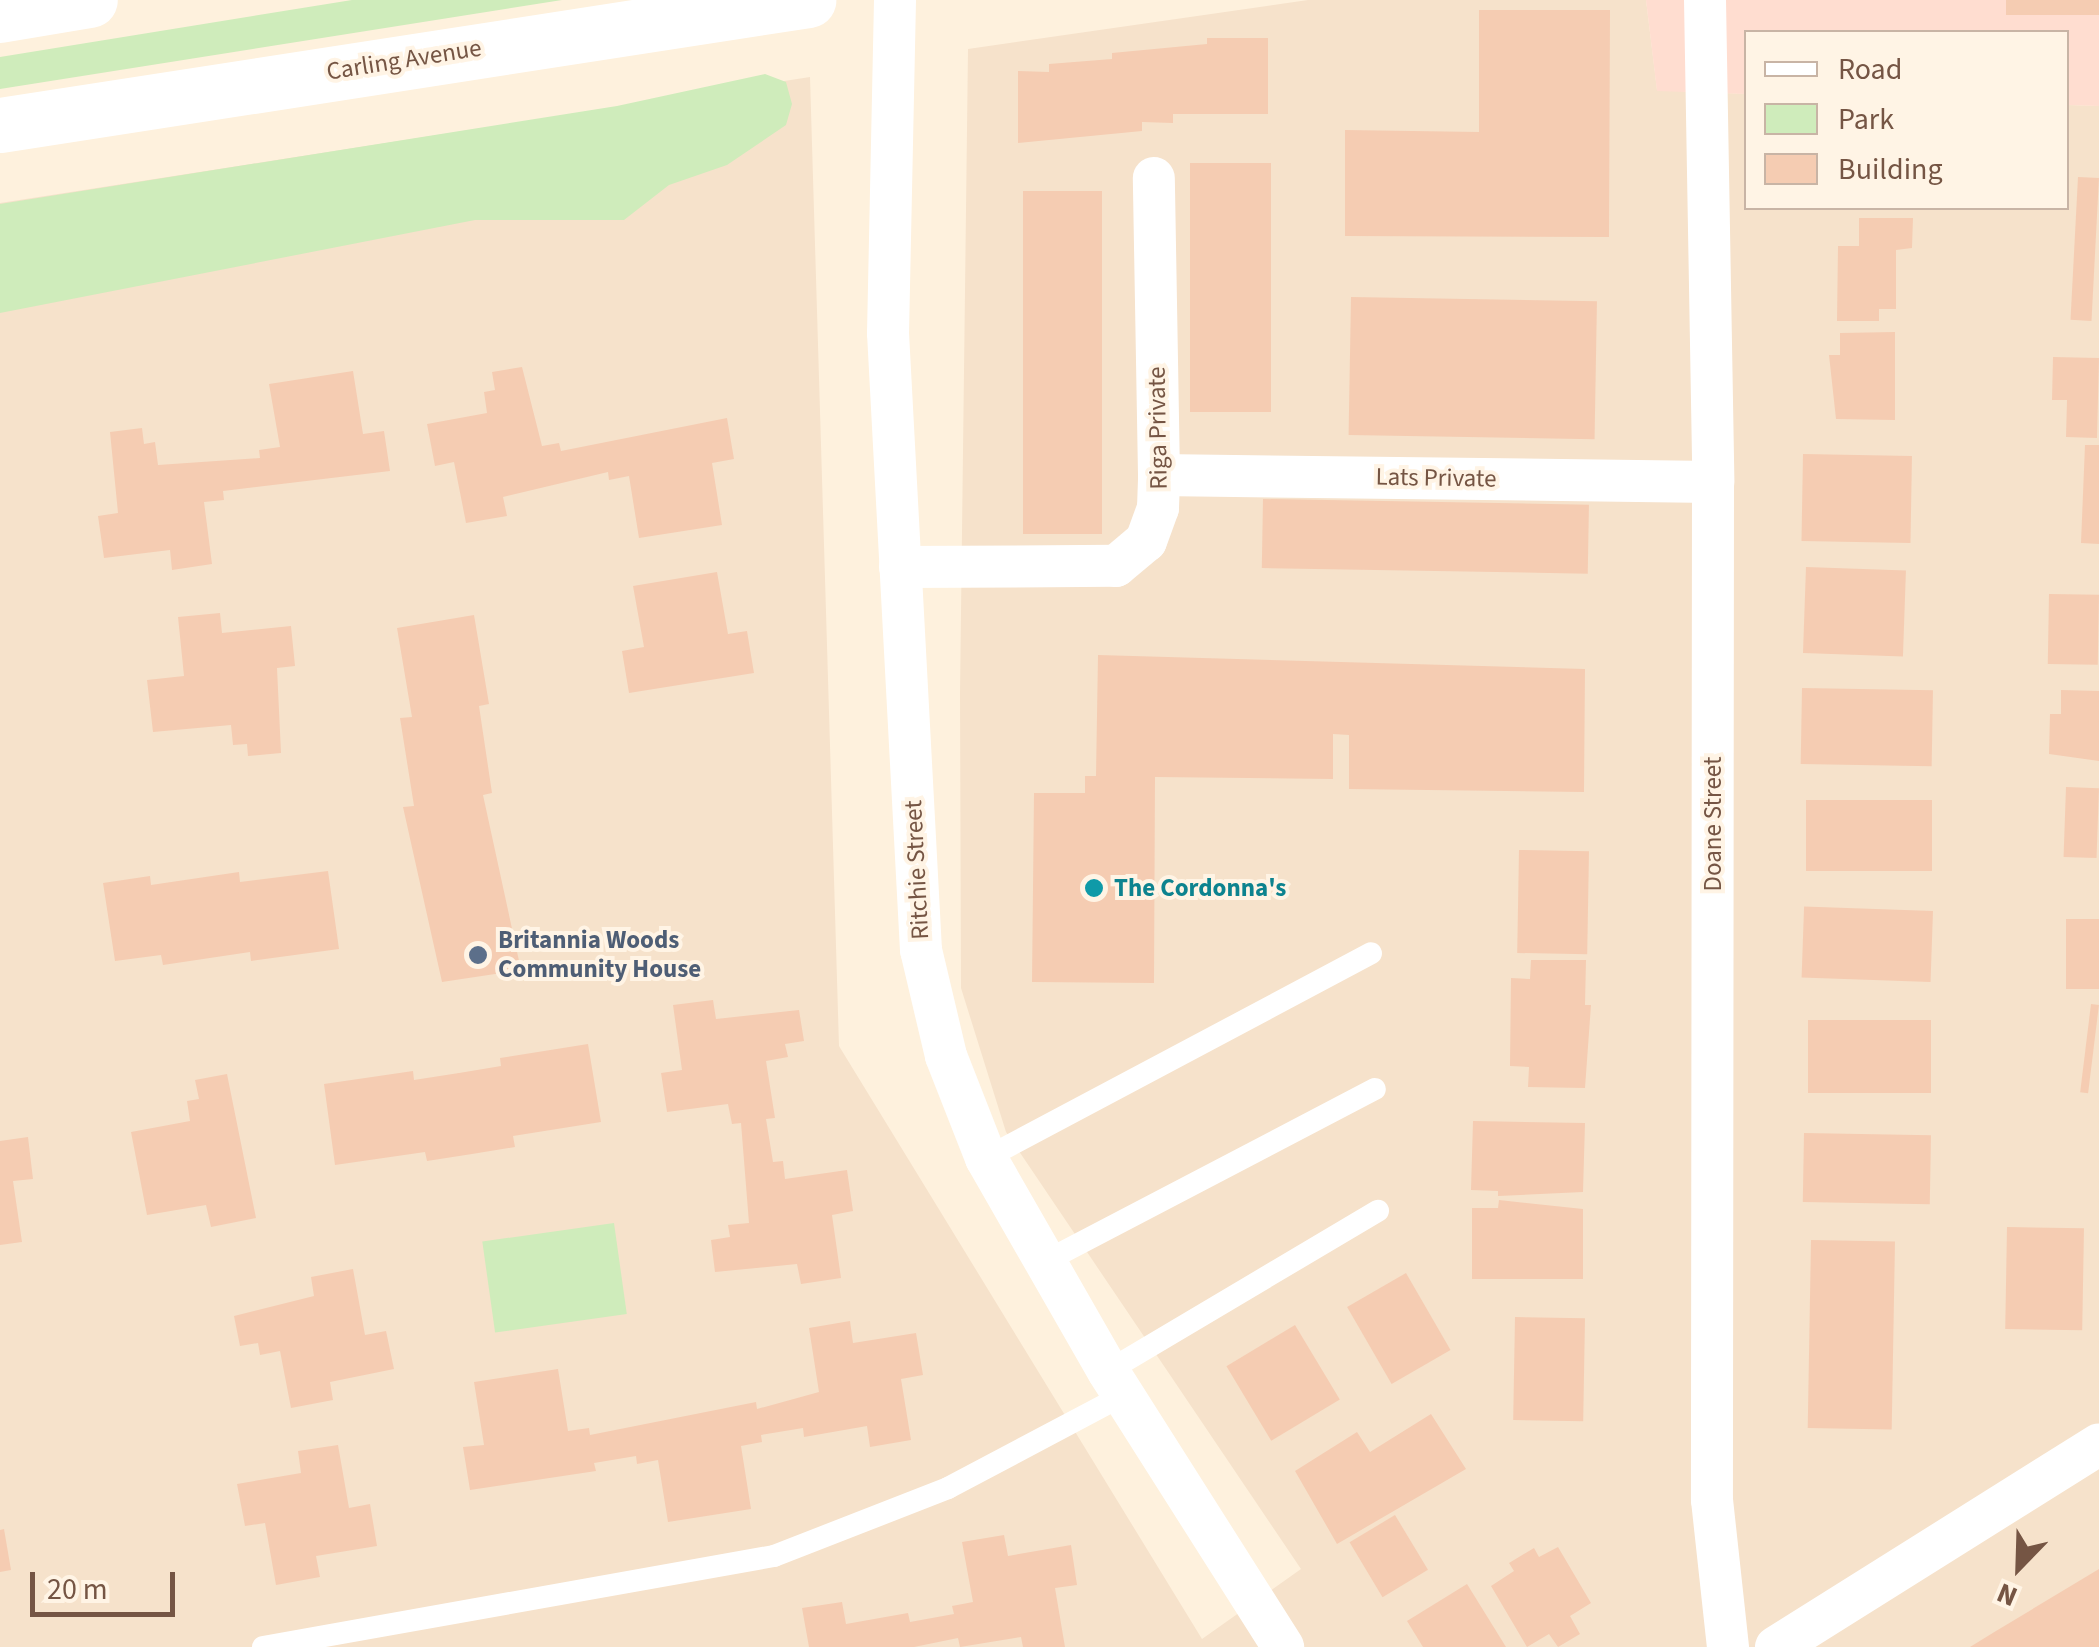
<!DOCTYPE html>
<html>
<head>
<meta charset="utf-8">
<style>
  body { margin:0 }
  #map { position:relative; width:2099px; height:1647px; overflow:hidden; background:#fef1dd; font-family:"Source Sans 3",sans-serif }
  div>[style] { position:absolute }
  [style*='--x'] { left:calc(var(--x)*1px); top:calc(var(--y)*1px); width:calc(var(--w)*1px); rotate:calc(var(--a)*1deg) }
  .residential>* { inset:0; background:#f6e2cb }
  .commercial>* { inset:0; background:#ffddd0 }
  .green>* { inset:0; background:#cfecbb; transform-origin:0 0 }
  .building>* { inset:0; background:#f5ccb2; transform-origin:0 0 }
  .lane>* { height:22px; margin:-11px; padding:0 11px; transform-origin:11px; border-radius:11px; background:#fff }
  .street>* { height:42px; margin:-21px; padding:0 21px; transform-origin:21px; border-radius:21px; background:#fff }
  .secondary>* { height:55px; margin:-27.5px; padding:0 27.5px; transform-origin:27.5px; border-radius:27.5px; background:#fff }
  .dots>* { width:28px; height:28px; translate:-50% -50%; box-sizing:border-box; border:5px solid #fff4e5; border-radius:50% }
  span { translate:-50% -50%; white-space:nowrap; text-align:center; line-height:1.15; -webkit-text-stroke:8px #fff4e5; paint-order:stroke }
  .street-label { font-size:25px; color:#755544 }
  .culture-label { font-size:25px; color:#0d838f; font-weight:700 }
  .left { translate:0 -50%; text-align:left }
  .service-label { font-size:25px; color:#4e5e75; font-weight:700 }
  .legend { position:absolute; left:1744px; top:30px; width:325px; height:180px; box-sizing:border-box; background:#fff4e5; border:2px solid #c8b4a5; margin:0; padding:12px 18px; list-style:none; font-size:30px; color:#755544 }
  .legend li { display:flex; align-items:center; gap:20px; height:50px }
  .legend b { width:50px; border:2px solid #c8b4a5 }
  .north { position:absolute; left:1969px; top:1517px; width:100px; height:100px; -webkit-text-stroke:8px #fff4e5; paint-order:stroke; rotate:203deg; font-size:28px; font-weight:700; line-height:40px; text-align:center; color:#755544 }
  .north::after { content:''; display:block; margin:auto; width:35px; height:45px; background:#755544; clip-path:polygon(50% 0,100% 100%,50% 72%,0 100%) }
  .scale { position:absolute; left:30px; top:1572px; width:145px; height:45px; box-sizing:border-box; border:5px solid #755544; border-top:0; padding-left:12px; font-size:30px; line-height:35px; white-space:nowrap; color:#755544; -webkit-text-stroke:8px #fff4e5; paint-order:stroke }
</style>
</head>
<body>
<div id="map">
  <div class="residential">
    <i style="clip-path:polygon(1308px 0,1646px 0,1657px 90px,1746px 94px,1746px 208px,2066px 208px,2067px 105px,2099px 106px,2099px 1647px,0 1647px,0 203px,810px 77px,839px 1046px,1202px 1639px,1301px 1569px,1006px 1132px,961px 988px,960px 693px,968px 49px)"></i>
  </div>
  <div class="commercial">
    <i style="clip-path:polygon(1646px 0,2099px 0,2099px 106px,2067px 105px,2066px 32px,1746px 32px,1746px 94px,1657px 91px)"></i>
  </div>
  <div class="green">
    <i style="clip-path:polygon(352px 0,562px 0,0 89px,0 57px)"></i>
    <i style="clip-path:polygon(765px 74px,786px 82px,792px 104px,786px 125px,727px 165px,669px 185px,624px 220px,475px 220px,0 313px,0 204px,617px 106px)"></i>
    <i style="left:614px;top:1223px;width:92px;height:133px;rotate:82deg"></i>
  </div>
  <div class="building">
    <i style="left:2006px;top:0;width:93px;height:15px"></i>
    <i style="clip-path:polygon(1479px 10px,1610px 10px,1609px 237px,1345px 236px,1345px 130px,1479px 132px)"></i>
    <i style="clip-path:polygon(1207px 38px,1268px 38px,1268px 114px,1173px 114px,1173px 123px,1142px 122px,1142px 131px,1018px 143px,1018px 71px,1049px 72px,1049px 64px,1112px 59px,1112px 53px,1207px 44px)"></i>
    <i style="left:1190px;top:163px;width:81px;height:249px"></i>
    <i style="left:2078px;top:177px;width:21px;height:143px;rotate:3deg"></i>
    <i style="left:1023px;top:191px;width:79px;height:343px"></i>
    <i style="clip-path:polygon(1859px 218px,1913px 218px,1912px 248px,1896px 250px,1896px 309px,1879px 309px,1879px 321px,1837px 321px,1838px 246px,1859px 246px)"></i>
    <i style="left:1351px;top:297px;width:246px;height:138px;rotate:1deg"></i>
    <i style="clip-path:polygon(1895px 332px,1895px 420px,1836px 419px,1829px 355px,1840px 355px,1840px 333px)"></i>
    <i style="clip-path:polygon(2053px 357px,2099px 358px,2097px 438px,2066px 437px,2067px 400px,2052px 400px)"></i>
    <i style="clip-path:polygon(522px 367px,542px 446px,559px 443px,561px 451px,727px 418px,734px 459px,712px 463px,722px 525px,639px 538px,629px 476px,609px 480px,608px 472px,503px 497px,507px 516px,466px 523px,454px 462px,435px 466px,427px 424px,487px 413px,484px 392px,495px 390px,492px 372px)"></i>
    <i style="clip-path:polygon(353px 371px,363px 434px,384px 431px,390px 471px,223px 491px,224px 500px,204px 502px,212px 564px,172px 570px,170px 550px,104px 558px,98px 516px,118px 513px,110px 432px,142px 428px,144px 444px,155px 442px,158px 465px,260px 458px,259px 450px,280px 447px,269px 384px)"></i>
    <i style="clip-path:polygon(2085px 445px,2099px 445px,2099px 544px,2081px 543px)"></i>
    <i style="left:1803px;top:454px;width:109px;height:87px;rotate:1deg"></i>
    <i style="left:1263px;top:499px;width:326px;height:69px;rotate:1deg"></i>
    <i style="left:1806px;top:567px;width:100px;height:86px;rotate:2deg"></i>
    <i style="clip-path:polygon(717px 572px,728px 634px,747px 631px,754px 673px,629px 693px,622px 651px,644px 647px,633px 586px)"></i>
    <i style="left:2049px;top:594px;width:50px;height:70px;rotate:1deg"></i>
    <i style="clip-path:polygon(220px 613px,222px 633px,291px 626px,295px 666px,277px 668px,281px 753px,248px 756px,247px 744px,233px 745px,231px 725px,153px 732px,147px 680px,184px 676px,178px 617px)"></i>
    <i style="clip-path:polygon(474px 615px,489px 704px,479px 706px,492px 793px,483px 795px,521px 970px,442px 982px,403px 807px,414px 806px,400px 718px,412px 717px,397px 628px)"></i>
    <i style="clip-path:polygon(1098px 655px,1585px 669px,1584px 792px,1349px 789px,1349px 735px,1333px 734px,1333px 779px,1155px 777px,1154px 983px,1032px 982px,1034px 793px,1085px 793px,1085px 776px,1096px 776px)"></i>
    <i style="left:1802px;top:688px;width:131px;height:76px;rotate:1deg"></i>
    <i style="clip-path:polygon(2061px 690px,2099px 691px,2099px 761px,2049px 754px,2050px 714px,2061px 714px)"></i>
    <i style="left:2066px;top:787px;width:33px;height:70px;rotate:2deg"></i>
    <i style="left:1806px;top:800px;width:126px;height:71px"></i>
    <i style="left:1519px;top:850px;width:70px;height:103px;rotate:1deg"></i>
    <i style="clip-path:polygon(328px 871px,339px 949px,251px 961px,250px 952px,163px 965px,161px 955px,115px 961px,103px 883px,150px 876px,151px 885px,239px 872px,240px 882px)"></i>
    <i style="left:1933px;top:911px;width:71px;height:129px;rotate:92deg"></i>
    <i style="left:2066px;top:919px;width:33px;height:70px"></i>
    <i style="clip-path:polygon(1531px 960px,1586px 960px,1585px 1005px,1591px 1005px,1585px 1088px,1528px 1087px,1529px 1067px,1510px 1066px,1511px 978px,1530px 979px)"></i>
    <i style="clip-path:polygon(713px 1000px,716px 1019px,799px 1010px,804px 1041px,785px 1044px,788px 1057px,766px 1061px,775px 1118px,766px 1119px,773px 1162px,783px 1161px,785px 1179px,847px 1170px,853px 1211px,832px 1215px,841px 1278px,801px 1284px,797px 1264px,715px 1272px,711px 1240px,730px 1237px,728px 1225px,749px 1223px,741px 1123px,732px 1124px,728px 1104px,667px 1112px,661px 1073px,682px 1070px,673px 1005px)"></i>
    <i style="left:2091px;top:1004px;width:8px;height:89px;rotate:7deg"></i>
    <i style="left:1808px;top:1020px;width:123px;height:73px"></i>
    <i style="clip-path:polygon(588px 1044px,601px 1122px,513px 1136px,515px 1147px,472px 1154px,427px 1161px,425px 1152px,335px 1165px,324px 1084px,413px 1071px,414px 1080px,459px 1073px,501px 1066px,500px 1058px)"></i>
    <i style="clip-path:polygon(227px 1074px,256px 1218px,211px 1227px,206px 1205px,147px 1215px,131px 1132px,190px 1121px,187px 1101px,199px 1099px,195px 1080px)"></i>
    <i style="clip-path:polygon(1473px 1121px,1585px 1123px,1583px 1192px,1498px 1196px,1498px 1191px,1471px 1190px)"></i>
    <i style="left:1804px;top:1133px;width:127px;height:69px;rotate:1deg"></i>
    <i style="clip-path:polygon(28px 1137px,33px 1179px,13px 1181px,22px 1242px,0 1245px,0 1141px)"></i>
    <i style="clip-path:polygon(1499px 1200px,1583px 1209px,1583px 1279px,1472px 1279px,1472px 1208px,1498px 1208px)"></i>
    <i style="left:2007px;top:1227px;width:77px;height:102px;rotate:1deg"></i>
    <i style="left:1811px;top:1240px;width:84px;height:188px;rotate:1deg"></i>
    <i style="clip-path:polygon(353px 1269px,365px 1335px,386px 1331px,394px 1369px,330px 1382px,333px 1400px,291px 1408px,280px 1351px,260px 1355px,258px 1343px,240px 1346px,234px 1316px,314px 1296px,311px 1277px)"></i>
    <i style="left:1406px;top:1273px;width:89px;height:68px;rotate:60deg"></i>
    <i style="left:1515px;top:1317px;width:70px;height:103px;rotate:1deg"></i>
    <i style="clip-path:polygon(850px 1321px,853px 1343px,916px 1333px,923px 1375px,901px 1379px,911px 1440px,870px 1447px,867px 1426px,804px 1437px,803px 1428px,761px 1435px,762px 1442px,741px 1446px,751px 1509px,668px 1522px,658px 1460px,637px 1464px,636px 1456px,594px 1463px,596px 1471px,470px 1490px,463px 1447px,484px 1445px,474px 1382px,558px 1369px,568px 1431px,589px 1428px,590px 1435px,756px 1402px,757px 1409px,819px 1392px,809px 1328px)"></i>
    <i style="left:1295px;top:1325px;width:87px;height:80px;rotate:59deg"></i>
    <i style="clip-path:polygon(1431px 1414px,1466px 1469px,1337px 1544px,1295px 1471px,1357px 1432px,1370px 1452px)"></i>
    <i style="clip-path:polygon(338px 1445px,349px 1508px,370px 1504px,377px 1546px,316px 1556px,320px 1577px,276px 1585px,265px 1523px,245px 1526px,237px 1484px,301px 1473px,298px 1451px)"></i>
    <i style="left:1395px;top:1515px;width:64px;height:53px;rotate:59deg"></i>
    <i style="clip-path:polygon(4px 1529px,11px 1570px,0 1572px,0 1530px)"></i>
    <i style="clip-path:polygon(1004px 1535px,1008px 1556px,1071px 1545px,1077px 1585px,1055px 1588px,1065px 1647px,1023px 1647px,1021px 1637px,960px 1647px,958px 1638px,914px 1647px,809px 1647px,802px 1608px,842px 1602px,846px 1624px,908px 1613px,910px 1622px,954px 1614px,952px 1606px,973px 1602px,962px 1542px)"></i>
    <i style="clip-path:polygon(1558px 1547px,1591px 1603px,1570px 1616px,1580px 1634px,1558px 1647px,1549px 1634px,1527px 1647px,1491px 1586px,1514px 1571px,1509px 1563px,1534px 1548px,1539px 1557px)"></i>
    <i style="clip-path:polygon(2099px 1569px,2099px 1647px,1970px 1647px,1996px 1631px)"></i>
    <i style="clip-path:polygon(1467px 1584px,1506px 1647px,1423px 1647px,1407px 1621px)"></i>
  </div>
  <div class="lane">
    <i style="--x:986;--y:1158;--w:436;--a:-28"></i>
    <i style="--x:1046;--y:1261;--w:371;--a:-27.6"></i>
    <i style="--x:1108;--y:1371;--w:314;--a:-30.7"></i>
    <i style="--x:263;--y:1647;--w:519;--a:-10.1"></i>
    <i style="--x:774;--y:1556;--w:187;--a:-21.3"></i>
    <i style="--x:948;--y:1488;--w:199;--a:-27.9"></i>
  </div>
  <div class="street">
    <i style="--x:895;--y:0;--w:333;--a:91.2"></i>
    <i style="--x:888;--y:333;--w:618;--a:86.94"></i>
    <i style="--x:921;--y:950;--w:109;--a:76.7"></i>
    <i style="--x:946;--y:1056;--w:110;--a:68.6"></i>
    <i style="--x:986;--y:1158;--w:245;--a:60.2"></i>
    <i style="--x:1108;--y:1371;--w:327;--a:57.6"></i>
    <i style="--x:1705;--y:0;--w:482;--a:89"></i>
    <i style="--x:1713;--y:482;--w:1018;--a:90.06"></i>
    <i style="--x:1712;--y:1500;--w:148;--a:83.8"></i>
    <i style="--x:1159;--y:475;--w:554;--a:0.72"></i>
    <i style="--x:900;--y:567;--w:216;--a:-0.3"></i>
    <i style="--x:1116;--y:566;--w:39;--a:-40"></i>
    <i style="--x:1146;--y:541;--w:35;--a:-70"></i>
    <i style="--x:1158;--y:508;--w:33;--a:-88"></i>
    <i style="--x:1159;--y:475;--w:297;--a:-91"></i>
    <i style="--x:1776;--y:1647;--w:381;--a:-32.1"></i>
  </div>
  <div class="secondary">
    <i style="--x:0;--y:15;--w:91;--a:-9.5"></i>
    <i style="--x:0;--y:125;--w:818;--a:-8.79"></i>
  </div>
  <div class="dots">
    <i style="left:1094px;top:888px;background:#0f9aa8"></i>
    <i style="left:478px;top:955px;background:#5c6f8a"></i>
  </div>
  <div class="street-label">
    <span style="left:404px;top:60px;rotate:-9deg">Carling Avenue</span>
    <span style="left:1158px;top:428px;rotate:-91deg">Riga Private</span>
    <span style="left:1436px;top:478px;rotate:1deg">Lats Private</span>
    <span style="left:1713px;top:824px;rotate:-90deg">Doane Street</span>
    <span style="left:917px;top:870px;rotate:-93deg">Ritchie Street</span>
  </div>
  <div class="culture-label">
    <span class="left" style="left:1114px;top:888px">The Cordonna's</span>
  </div>
  <div class="service-label">
    <span class="left" style="left:498px;top:955px">Britannia Woods<br>Community House</span>
  </div>
  <ul class="legend">
  <li><b style="height:12px;background:#fff"></b>Road</li>
  <li><b style="height:28px;background:#cfecbb"></b>Park</li>
  <li><b style="height:28px;background:#f5ccb2"></b>Building</li>
  </ul>
  <div class="north">N</div>
  <div class="scale">20 m</div>
</div>
</body>
</html>
